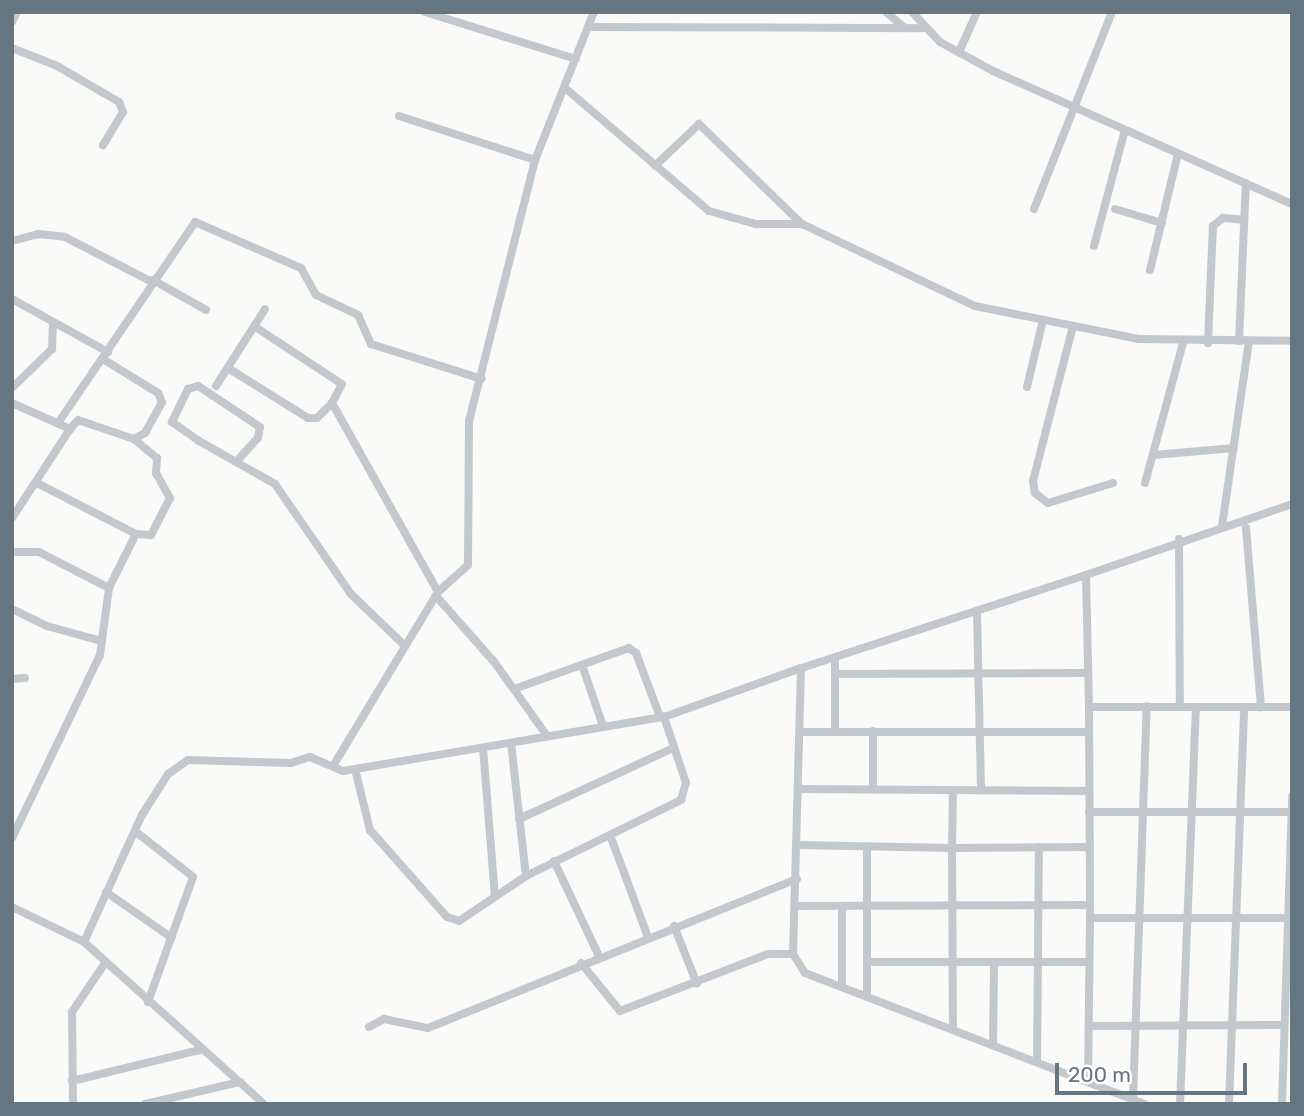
<!DOCTYPE html>
<html>
<head>
<meta charset="utf-8">
<style>
  body { margin:0 }
  #map { position:relative; width:1304px; height:1116px; overflow:hidden; background:#fafaf8; font-family:Rubik,sans-serif }
  div>[style] { position:absolute }
  [style*='--x'] { left:calc(var(--x)*1px); top:calc(var(--y)*1px); width:calc(var(--w)*1px); rotate:calc(var(--a)*1deg) }
  .street>* { height:8px; margin:-4px; padding:0 4px; transform-origin:4px; border-radius:4px; background:#c3c8cc }
  span { translate:-50% -50%; white-space:nowrap; text-align:center; line-height:1.15; -webkit-text-stroke:7px #fff; paint-order:stroke }
  .frame { position:absolute; inset:0; border:14px solid #657683; pointer-events:none }
  .scale { position:absolute; left:1055px; top:1063px; width:192px; height:32px; box-sizing:border-box; border:4px solid #657683; border-top:0; padding-left:9px; font-size:21px; line-height:24px; white-space:nowrap; color:#657683; -webkit-text-stroke:5px #fff; paint-order:stroke }
</style>
</head>
<body>
<div id="map">
  <div class="street">
    <i style="--x:425;--y:12;--w:158;--a:17.3"></i>
    <i style="--x:886;--y:12;--w:25;--a:40"></i>
    <i style="--x:912;--y:12;--w:41;--a:47"></i>
    <i style="--x:940;--y:42;--w:60;--a:28.7"></i>
    <i style="--x:993;--y:71;--w:327;--a:24"></i>
    <i style="--x:12;--y:22;--w:11;--a:-63"></i>
    <i style="--x:589;--y:27;--w:333;--a:0.2"></i>
    <i style="--x:12;--y:48;--w:48;--a:21.8"></i>
    <i style="--x:57;--y:66;--w:72;--a:30.1"></i>
    <i style="--x:119;--y:102;--w:11;--a:68"></i>
    <i style="--x:123;--y:112;--w:39;--a:121"></i>
    <i style="--x:959;--y:52;--w:44;--a:-65.8"></i>
    <i style="--x:565;--y:88;--w:189;--a:40.5"></i>
    <i style="--x:709;--y:211;--w:49;--a:15.5"></i>
    <i style="--x:756;--y:224;--w:46;--a:0"></i>
    <i style="--x:399;--y:116;--w:143;--a:17.9"></i>
    <i style="--x:655;--y:166;--w:61;--a:-43.7"></i>
    <i style="--x:699;--y:124;--w:144;--a:44.2"></i>
    <i style="--x:802;--y:224;--w:191;--a:25.4"></i>
    <i style="--x:975;--y:306;--w:167;--a:11.4"></i>
    <i style="--x:1139;--y:339;--w:153;--a:0.7"></i>
    <i style="--x:1034;--y:209;--w:212;--a:-68.4"></i>
    <i style="--x:1115;--y:209;--w:49;--a:16.6"></i>
    <i style="--x:12;--y:241;--w:27;--a:-15"></i>
    <i style="--x:38;--y:234;--w:27;--a:6"></i>
    <i style="--x:65;--y:237;--w:98;--a:27.3"></i>
    <i style="--x:1094;--y:246;--w:117;--a:-75.1"></i>
    <i style="--x:1150;--y:270;--w:120;--a:-76.5"></i>
    <i style="--x:153;--y:280;--w:61;--a:29.5"></i>
    <i style="--x:12;--y:299;--w:110;--a:28.9"></i>
    <i style="--x:254;--y:326;--w:105;--a:33.4"></i>
    <i style="--x:342;--y:384;--w:21;--a:118"></i>
    <i style="--x:332;--y:403;--w:217;--a:60.7"></i>
    <i style="--x:438;--y:592;--w:203;--a:121.1"></i>
    <i style="--x:1073;--y:326;--w:160;--a:104.5"></i>
    <i style="--x:1033;--y:481;--w:12;--a:81"></i>
    <i style="--x:1035;--y:493;--w:16;--a:38"></i>
    <i style="--x:1048;--y:503;--w:68;--a:-17.1"></i>
    <i style="--x:1239;--y:341;--w:158;--a:-87.5"></i>
    <i style="--x:1208;--y:343;--w:117;--a:-87.6"></i>
    <i style="--x:1213;--y:226;--w:13;--a:-39"></i>
    <i style="--x:1223;--y:218;--w:21;--a:5"></i>
    <i style="--x:228;--y:368;--w:94;--a:32"></i>
    <i style="--x:308;--y:418;--w:9;--a:0"></i>
    <i style="--x:317;--y:418;--w:21;--a:-45"></i>
    <i style="--x:216;--y:386;--w:91;--a:-57.5"></i>
    <i style="--x:1027;--y:387;--w:69;--a:-76.6"></i>
    <i style="--x:12;--y:388;--w:56;--a:-44.3"></i>
    <i style="--x:52;--y:349;--w:26;--a:-88"></i>
    <i style="--x:12;--y:403;--w:64;--a:24.1"></i>
    <i style="--x:70;--y:429;--w:106;--a:123.1"></i>
    <i style="--x:58;--y:423;--w:243;--a:-55.7"></i>
    <i style="--x:195;--y:222;--w:116;--a:23.5"></i>
    <i style="--x:301;--y:268;--w:31;--a:61"></i>
    <i style="--x:316;--y:295;--w:47;--a:25.5"></i>
    <i style="--x:358;--y:315;--w:32;--a:66"></i>
    <i style="--x:371;--y:344;--w:116;--a:17.5"></i>
    <i style="--x:70;--y:429;--w:12;--a:-48"></i>
    <i style="--x:78;--y:420;--w:59;--a:18.7"></i>
    <i style="--x:134;--y:439;--w:13;--a:-29"></i>
    <i style="--x:145;--y:433;--w:35;--a:-61"></i>
    <i style="--x:162;--y:402;--w:10;--a:-114"></i>
    <i style="--x:158;--y:393;--w:65;--a:-148.3"></i>
    <i style="--x:134;--y:439;--w:30;--a:40"></i>
    <i style="--x:157;--y:458;--w:15;--a:94"></i>
    <i style="--x:156;--y:473;--w:29;--a:61"></i>
    <i style="--x:170;--y:498;--w:42;--a:117.2"></i>
    <i style="--x:151;--y:535;--w:15;--a:-176"></i>
    <i style="--x:1154;--y:455;--w:80;--a:-5"></i>
    <i style="--x:237;--y:461;--w:31;--a:-48"></i>
    <i style="--x:258;--y:438;--w:11;--a:-80"></i>
    <i style="--x:260;--y:427;--w:74;--a:-146.5"></i>
    <i style="--x:198;--y:386;--w:10;--a:163"></i>
    <i style="--x:188;--y:389;--w:37;--a:116"></i>
    <i style="--x:172;--y:422;--w:33;--a:35"></i>
    <i style="--x:199;--y:441;--w:87;--a:29.5"></i>
    <i style="--x:275;--y:484;--w:134;--a:55.4"></i>
    <i style="--x:351;--y:594;--w:74;--a:43.9"></i>
    <i style="--x:1145;--y:483;--w:145;--a:-74.8"></i>
    <i style="--x:39;--y:484;--w:109;--a:27.3"></i>
    <i style="--x:136;--y:534;--w:60;--a:116.6"></i>
    <i style="--x:1222;--y:526;--w:186;--a:-81.7"></i>
    <i style="--x:1246;--y:528;--w:180;--a:85.2"></i>
    <i style="--x:1179;--y:539;--w:168;--a:89.7"></i>
    <i style="--x:12;--y:552;--w:27;--a:0"></i>
    <i style="--x:39;--y:552;--w:79;--a:27.2"></i>
    <i style="--x:109;--y:588;--w:68;--a:97.7"></i>
    <i style="--x:100;--y:655;--w:203;--a:115.7"></i>
    <i style="--x:1086;--y:575;--w:218;--a:-19"></i>
    <i style="--x:438;--y:592;--w:40;--a:-42"></i>
    <i style="--x:468;--y:565;--w:144;--a:-89.6"></i>
    <i style="--x:469;--y:421;--w:269;--a:-75.8"></i>
    <i style="--x:535;--y:160;--w:159;--a:-68.3"></i>
    <i style="--x:436;--y:596;--w:89;--a:48.6"></i>
    <i style="--x:495;--y:663;--w:90;--a:54.5"></i>
    <i style="--x:12;--y:609;--w:39;--a:26"></i>
    <i style="--x:47;--y:626;--w:56;--a:15.5"></i>
    <i style="--x:977;--y:613;--w:177;--a:88.7"></i>
    <i style="--x:582;--y:665;--w:65;--a:71"></i>
    <i style="--x:836;--y:674;--w:252;--a:-0.2"></i>
    <i style="--x:12;--y:679;--w:13;--a:-4"></i>
    <i style="--x:514;--y:689;--w:122;--a:-19.6"></i>
    <i style="--x:629;--y:648;--w:9;--a:36"></i>
    <i style="--x:636;--y:653;--w:68;--a:69.4"></i>
    <i style="--x:1089;--y:707;--w:132;--a:-91.3"></i>
    <i style="--x:1086;--y:575;--w:300;--a:161.9"></i>
    <i style="--x:801;--y:668;--w:286;--a:91.6"></i>
    <i style="--x:793;--y:954;--w:22;--a:58"></i>
    <i style="--x:805;--y:973;--w:364;--a:21.1"></i>
    <i style="--x:1196;--y:707;--w:107;--a:180"></i>
    <i style="--x:1089;--y:707;--w:211;--a:89.7"></i>
    <i style="--x:1090;--y:918;--w:196;--a:0"></i>
    <i style="--x:835;--y:730;--w:71;--a:-90"></i>
    <i style="--x:800;--y:732;--w:289;--a:0"></i>
    <i style="--x:511;--y:743;--w:134;--a:83.6"></i>
    <i style="--x:483;--y:748;--w:148;--a:85.4"></i>
    <i style="--x:355;--y:769;--w:63;--a:76.2"></i>
    <i style="--x:370;--y:830;--w:116;--a:48.5"></i>
    <i style="--x:447;--y:917;--w:13;--a:18"></i>
    <i style="--x:459;--y:921;--w:81;--a:-33.9"></i>
    <i style="--x:526;--y:876;--w:173;--a:-26.1"></i>
    <i style="--x:681;--y:800;--w:18;--a:-74"></i>
    <i style="--x:686;--y:783;--w:70;--a:-108.4"></i>
    <i style="--x:873;--y:788;--w:57;--a:-90"></i>
    <i style="--x:800;--y:789;--w:289;--a:0.4"></i>
    <i style="--x:953;--y:790;--w:58;--a:91"></i>
    <i style="--x:952;--y:848;--w:138;--a:-0.4"></i>
    <i style="--x:1089;--y:812;--w:202;--a:0"></i>
    <i style="--x:519;--y:819;--w:167;--a:-24.7"></i>
    <i style="--x:135;--y:831;--w:74;--a:38.4"></i>
    <i style="--x:193;--y:877;--w:133;--a:109.8"></i>
    <i style="--x:610;--y:835;--w:109;--a:69.6"></i>
    <i style="--x:799;--y:845;--w:153;--a:1.1"></i>
    <i style="--x:952;--y:848;--w:182;--a:89.7"></i>
    <i style="--x:867;--y:847;--w:148;--a:90"></i>
    <i style="--x:554;--y:861;--w:105;--a:64.7"></i>
    <i style="--x:106;--y:892;--w:80;--a:34.9"></i>
    <i style="--x:796;--y:906;--w:294;--a:-0.2"></i>
    <i style="--x:12;--y:907;--w:80;--a:25.9"></i>
    <i style="--x:84;--y:942;--w:242;--a:42"></i>
    <i style="--x:674;--y:926;--w:62;--a:68.4"></i>
    <i style="--x:84;--y:942;--w:140;--a:-65.5"></i>
    <i style="--x:142;--y:815;--w:49;--a:-57.6"></i>
    <i style="--x:168;--y:774;--w:24;--a:-35"></i>
    <i style="--x:188;--y:760;--w:103;--a:1.7"></i>
    <i style="--x:291;--y:763;--w:20;--a:-18"></i>
    <i style="--x:310;--y:757;--w:36;--a:23"></i>
    <i style="--x:343;--y:771;--w:12;--a:-9"></i>
    <i style="--x:355;--y:769;--w:313;--a:-9.6"></i>
    <i style="--x:664;--y:717;--w:145;--a:-19.7"></i>
    <i style="--x:868;--y:962;--w:221;--a:0"></i>
    <i style="--x:581;--y:963;--w:62;--a:50.9"></i>
    <i style="--x:620;--y:1011;--w:159;--a:-21.1"></i>
    <i style="--x:768;--y:954;--w:25;--a:0"></i>
    <i style="--x:842;--y:986;--w:80;--a:-90"></i>
    <i style="--x:1089;--y:1026;--w:194;--a:-0.3"></i>
    <i style="--x:369;--y:1027;--w:17;--a:-28"></i>
    <i style="--x:384;--y:1019;--w:45;--a:11.6"></i>
    <i style="--x:428;--y:1028;--w:398;--a:-22"></i>
    <i style="--x:993;--y:1045;--w:82;--a:-89.3"></i>
    <i style="--x:1037;--y:1062;--w:215;--a:-89.5"></i>
    <i style="--x:72;--y:1081;--w:135;--a:-13.7"></i>
    <i style="--x:1088;--y:1082;--w:164;--a:-89.3"></i>
    <i style="--x:1133;--y:1099;--w:393;--a:-88"></i>
    <i style="--x:73;--y:1104;--w:92;--a:-90.6"></i>
    <i style="--x:72;--y:1012;--w:59;--a:-56"></i>
    <i style="--x:145;--y:1104;--w:98;--a:-13"></i>
    <i style="--x:1180;--y:1104;--w:397;--a:-87.7"></i>
    <i style="--x:1196;--y:707;--w:48;--a:0"></i>
    <i style="--x:1229;--y:1104;--w:397;--a:-87.8"></i>
    <i style="--x:1244;--y:707;--w:48;--a:0"></i>
    <i style="--x:1282;--y:1104;--w:308;--a:-88.1"></i>
  </div>
  <div class="frame"></div>
  <div class="scale">200 m</div>
</div>
</body>
</html>
